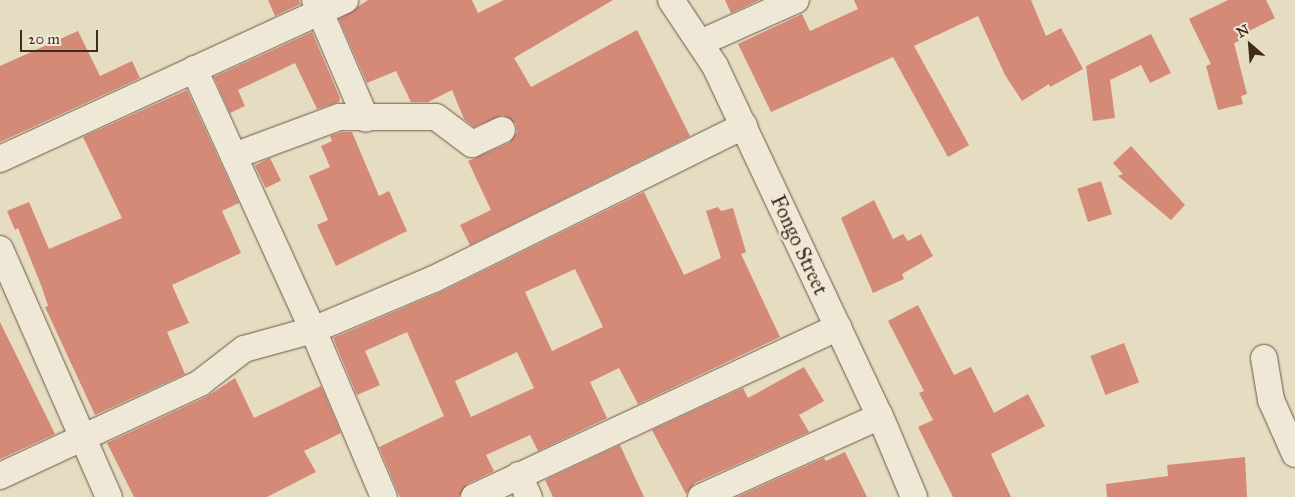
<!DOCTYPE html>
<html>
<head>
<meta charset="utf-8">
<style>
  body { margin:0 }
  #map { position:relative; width:1295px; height:497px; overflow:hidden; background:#e6dcc1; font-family:"IM FELL Great Primer",serif }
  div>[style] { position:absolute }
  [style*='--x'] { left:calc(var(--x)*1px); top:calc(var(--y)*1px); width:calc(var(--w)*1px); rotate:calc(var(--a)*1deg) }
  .building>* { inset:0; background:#d58977; transform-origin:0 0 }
  .roads { filter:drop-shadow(0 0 1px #6b5644) drop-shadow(0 0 1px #6b5644) }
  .minor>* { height:26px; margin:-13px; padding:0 13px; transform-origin:13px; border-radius:13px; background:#efe8d7 }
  span { translate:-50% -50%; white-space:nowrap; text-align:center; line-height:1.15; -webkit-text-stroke:4.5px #efe8d7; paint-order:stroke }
  .street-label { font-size:20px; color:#422a1a }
  .north { position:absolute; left:1225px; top:20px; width:50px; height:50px; -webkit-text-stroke:4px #efe8d7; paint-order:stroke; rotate:333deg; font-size:14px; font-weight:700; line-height:20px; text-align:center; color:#422a1a }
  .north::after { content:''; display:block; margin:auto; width:18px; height:22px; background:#422a1a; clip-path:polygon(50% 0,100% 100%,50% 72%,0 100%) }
  .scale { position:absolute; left:20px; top:30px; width:78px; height:22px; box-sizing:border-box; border:2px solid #422a1a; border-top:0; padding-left:6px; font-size:15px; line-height:18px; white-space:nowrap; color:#422a1a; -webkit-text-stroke:4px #efe8d7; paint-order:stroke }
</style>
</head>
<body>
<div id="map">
  <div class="building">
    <i style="clip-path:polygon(268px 0,299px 0,300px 4px,275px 16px)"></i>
    <i style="clip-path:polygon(368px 0,472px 0,478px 13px,504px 0,613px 0,514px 58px,531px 87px,637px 30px,690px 136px,470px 245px,460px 225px,491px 210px,468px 161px,509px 143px,517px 132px,516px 124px,503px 115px,474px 127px,464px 119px,452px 90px,428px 102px,411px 102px,396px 71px,367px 83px,339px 19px)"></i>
    <i style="clip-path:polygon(725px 0,759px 0,731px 13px)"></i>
    <i style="clip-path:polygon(854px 0,1031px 0,1046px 36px,1061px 28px,1083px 69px,1050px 87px,1049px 84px,1022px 101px,1005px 75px,978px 16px,914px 46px,969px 145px,948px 157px,893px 57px,771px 112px,738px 44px,802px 14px,810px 31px,858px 9px)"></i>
    <i style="clip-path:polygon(1228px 0,1266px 0,1275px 18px,1237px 37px,1239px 41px,1234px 43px,1247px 94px,1241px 96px,1243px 104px,1218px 110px,1206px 66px,1211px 64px,1189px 19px)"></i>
    <i style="clip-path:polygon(78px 31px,100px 76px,132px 61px,140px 78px,0 142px,0 66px)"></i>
    <i style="clip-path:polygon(312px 32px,340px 98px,339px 102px,317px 109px,295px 63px,238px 90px,245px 106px,230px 113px,214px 77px)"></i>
    <i style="clip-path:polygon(1151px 34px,1171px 73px,1150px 83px,1141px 65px,1110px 80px,1115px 118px,1093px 121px,1086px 66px)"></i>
    <i style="clip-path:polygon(187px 90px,239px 203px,222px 211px,241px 253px,172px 285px,189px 323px,167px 332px,185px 374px,95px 415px,45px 307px,48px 306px,41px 285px,18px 228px,15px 230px,7px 211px,29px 202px,49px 249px,122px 218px,83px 137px)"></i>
    <i style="clip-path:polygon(342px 132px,352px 132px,379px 196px,389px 191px,407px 231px,336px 266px,317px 225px,328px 220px,309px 176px,330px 167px,321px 146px,332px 141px,330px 136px)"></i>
    <i style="clip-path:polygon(1131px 146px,1185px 205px,1171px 220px,1118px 176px,1123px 174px,1113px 163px)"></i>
    <i style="left:270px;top:158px;width:25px;height:17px;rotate:64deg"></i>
    <i style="left:1101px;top:181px;width:35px;height:25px;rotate:72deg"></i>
    <i style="clip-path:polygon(evenodd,644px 192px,684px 275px,721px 258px,706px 211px,718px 207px,721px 211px,733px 208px,746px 252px,741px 254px,780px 337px,638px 404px,619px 368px,590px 382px,607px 418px,538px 451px,530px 435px,486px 455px,494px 471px,467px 484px,459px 497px,400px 497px,379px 447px,444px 416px,407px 332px,365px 351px,380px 385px,357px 395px,333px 338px,441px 292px,644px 192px,575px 269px,603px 327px,552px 351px,525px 292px,575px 269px,644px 192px,517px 352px,534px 388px,471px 417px,455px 381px,517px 352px)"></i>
    <i style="clip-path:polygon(874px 200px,893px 239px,903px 234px,908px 241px,921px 234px,933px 256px,902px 274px,904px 279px,873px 293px,841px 218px)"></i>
    <i style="clip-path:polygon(918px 305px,954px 375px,971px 367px,994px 413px,1028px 394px,1045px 426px,991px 454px,1011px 497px,953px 497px,918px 427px,933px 420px,919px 393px,924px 391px,888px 321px)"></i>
    <i style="clip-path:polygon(0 322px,55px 434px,0 459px)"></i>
    <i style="left:1124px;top:343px;width:42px;height:36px;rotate:69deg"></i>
    <i style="clip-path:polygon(804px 367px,824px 401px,799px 415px,809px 432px,695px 483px,686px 494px,652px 430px,743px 388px,748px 398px)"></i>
    <i style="clip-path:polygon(235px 378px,254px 418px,321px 386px,341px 433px,304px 451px,316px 472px,267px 497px,134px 497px,107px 443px,206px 397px)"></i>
    <i style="clip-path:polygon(620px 445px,644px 497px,553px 497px,545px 480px)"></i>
    <i style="clip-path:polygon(845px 452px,867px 497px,737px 497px,824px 458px,826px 461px)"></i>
    <i style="clip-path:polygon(1245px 457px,1247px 497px,1107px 497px,1106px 484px,1168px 476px,1167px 465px)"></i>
  </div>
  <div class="roads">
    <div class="minor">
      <i style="--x:315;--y:0;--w:129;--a:66.8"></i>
      <i style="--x:671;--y:0;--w:79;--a:56.3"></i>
      <i style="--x:715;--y:66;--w:387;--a:64.8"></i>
      <i style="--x:880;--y:416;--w:88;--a:67.2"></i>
      <i style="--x:700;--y:43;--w:105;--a:-24.1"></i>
      <i style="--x:194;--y:69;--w:287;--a:65.5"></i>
      <i style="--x:313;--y:330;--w:181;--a:67"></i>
      <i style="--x:234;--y:156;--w:112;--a:-20.4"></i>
      <i style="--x:339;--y:117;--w:97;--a:0"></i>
      <i style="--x:436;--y:117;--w:45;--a:36.9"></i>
      <i style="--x:472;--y:144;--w:33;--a:-25"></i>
      <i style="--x:0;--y:159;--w:380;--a:-24.7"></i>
      <i style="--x:0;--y:249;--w:271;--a:66.3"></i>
      <i style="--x:1264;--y:358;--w:43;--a:80.5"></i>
      <i style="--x:1271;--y:400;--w:59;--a:66"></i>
      <i style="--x:519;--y:475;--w:24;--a:66"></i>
      <i style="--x:0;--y:476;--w:221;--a:-24.9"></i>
      <i style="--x:200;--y:383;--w:56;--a:-37.7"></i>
      <i style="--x:244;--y:349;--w:72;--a:-15.4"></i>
      <i style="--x:313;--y:330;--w:131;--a:-22.9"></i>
      <i style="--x:434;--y:279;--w:346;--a:-26.3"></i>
      <i style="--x:474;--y:497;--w:402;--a:-25"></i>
      <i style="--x:701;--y:497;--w:196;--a:-24.3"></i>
    </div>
  </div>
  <div class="street-label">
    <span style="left:799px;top:245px;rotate:65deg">Fongo Street</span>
  </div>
  <div class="north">N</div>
  <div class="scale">20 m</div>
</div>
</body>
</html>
